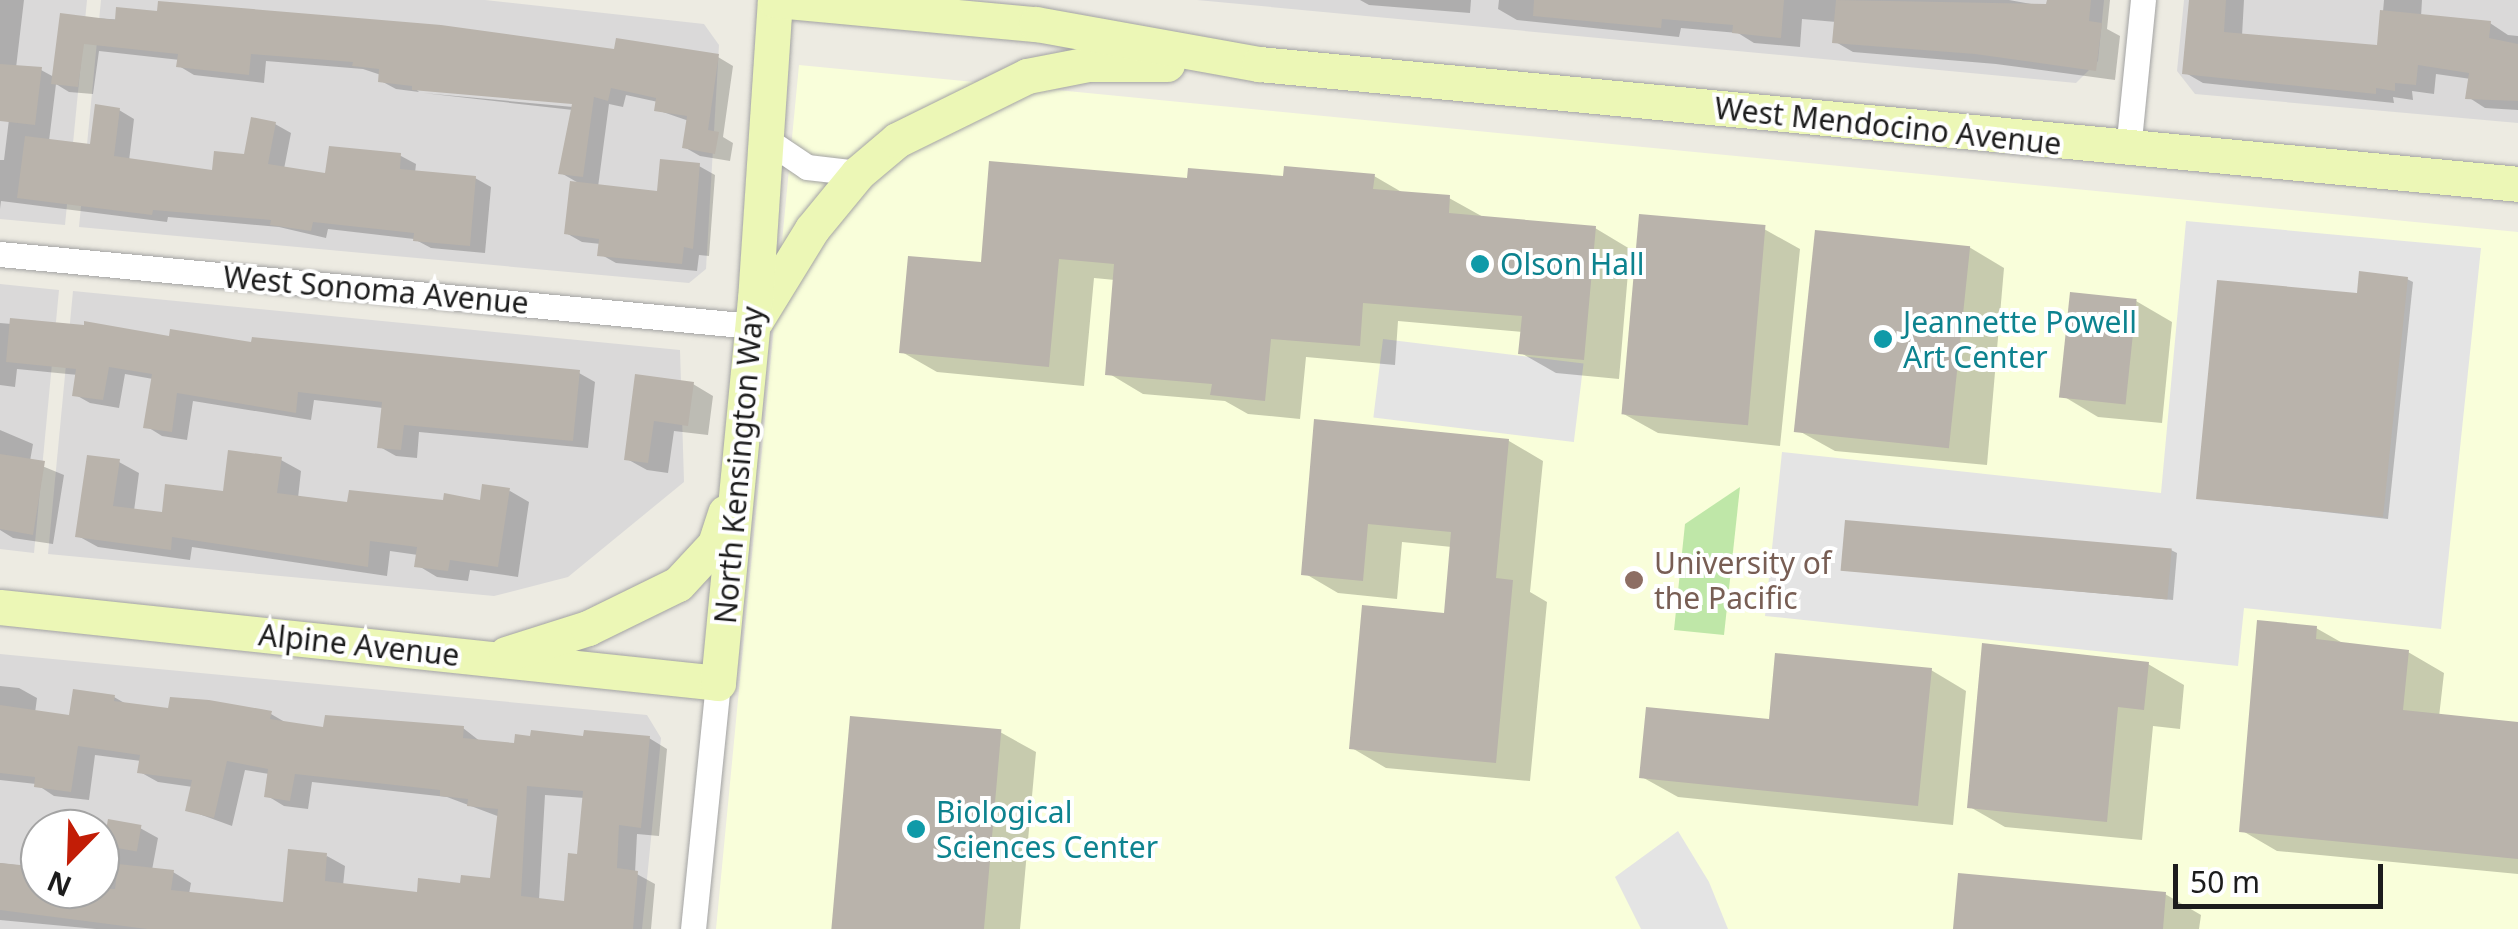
<!DOCTYPE html>
<html>
<head>
<meta charset="utf-8">
<style>
  body { margin:0 }
  #map { position:relative; width:2518px; height:929px; overflow:hidden; background:#edebe2; font-family:"Noto Sans",sans-serif }
  div>[style] { position:absolute }
  [style*='--x'] { left:calc(var(--x)*1px); top:calc(var(--y)*1px); width:calc(var(--w)*1px); rotate:calc(var(--a)*1deg) }
  .residential>* { inset:0; background:#dad9d9 }
  .education>* { inset:0; background:#f9feda }
  .grass>* { inset:0; background:#bfe7a8 }
  .parking>* { inset:0; background:#e4e4e4; transform-origin:0 0 }
  .shadow>* { inset:0; background:#0003 }
  .building>* { inset:0; background:#b9b3ab; transform-origin:0 0 }
  .roads { filter:drop-shadow(0 0 2px #a3a3a3) drop-shadow(0 0 2px #a3a3a3) }
  .street>* { height:25px; margin:-12.5px; padding:0 12.5px; transform-origin:12.5px; border-radius:12.5px; background:#fff }
  .secondary>* { height:35px; margin:-17.5px; padding:0 17.5px; transform-origin:17.5px; border-radius:17.5px; background:#ecf7b6 }
  .dots>* { width:28px; height:28px; translate:-50% -50%; box-sizing:border-box; border:5px solid #fff; border-radius:50% }
  span { translate:-50% -50%; white-space:nowrap; text-align:center; line-height:1.15; -webkit-text-stroke:8px #fff; paint-order:stroke }
  .street-label { font-size:30px; color:#1c1c1c }
  .culture-label { font-size:30px; color:#0d838f }
  .left { translate:0 -50%; text-align:left }
  .education-label { font-size:30px; color:#785e54 }
  .north { position:absolute; left:20px; top:809px; width:100px; height:100px; box-sizing:border-box; background:#fff; border:2px solid #a4a4a4; border-radius:50%; rotate:203deg; font-size:28px; font-weight:700; line-height:40px; text-align:center; color:#1c1c1c }
  .north::after { content:''; display:block; margin:auto; width:35px; height:45px; background:#c21d06; clip-path:polygon(50% 0,100% 100%,50% 72%,0 100%) }
  .scale { position:absolute; left:2173px; top:864px; width:210px; height:45px; box-sizing:border-box; border:5px solid #1c1c1c; border-top:0; padding-left:12px; font-size:30px; line-height:35px; white-space:nowrap; color:#1c1c1c; -webkit-text-stroke:8px #fff; paint-order:stroke }
</style>
</head>
<body>
<div id="map">
  <div class="residential">
    <i style="clip-path:polygon(0 0,87px 0,65px 225px,0 219px)"></i>
    <i style="clip-path:polygon(101px 0,485px 0,704px 24px,719px 45px,706px 269px,689px 283px,79px 227px)"></i>
    <i style="clip-path:polygon(1197px 0,2104px 0,2098px 61px,2076px 83px)"></i>
    <i style="clip-path:polygon(2184px 0,2518px 0,2518px 123px,2195px 94px,2177px 71px)"></i>
    <i style="clip-path:polygon(0 284px,59px 290px,34px 553px,0 549px)"></i>
    <i style="clip-path:polygon(73px 291px,680px 350px,684px 482px,568px 577px,494px 596px,48px 554px)"></i>
    <i style="clip-path:polygon(evenodd,0 654px,647px 715px,661px 738px,642px 929px,0 929px,0 654px,40px 829px,100px 829px,100px 889px,40px 889px,40px 829px)"></i>
  </div>
  <div class="education">
    <i style="clip-path:polygon(799px 65px,2518px 232px,2518px 929px,716px 929px)"></i>
  </div>
  <div class="grass">
    <i style="clip-path:polygon(1740px 487px,1724px 635px,1674px 630px,1685px 524px)"></i>
  </div>
  <div class="parking">
    <i style="clip-path:polygon(2186px 221px,2481px 248px,2441px 629px,2244px 608px,2238px 666px,1765px 616px,1782px 452px,2161px 493px)"></i>
    <i style="left:1383px;top:339px;width:202px;height:79px;rotate:7deg"></i>
    <i style="clip-path:polygon(1678px 831px,1709px 882px,1728px 929px,1641px 929px,1615px 877px)"></i>
  </div>
  <div class="shadow">
    <i style="clip-path:polygon(0 0,24px 0,16px 68px,41px 70px,54px 77px,62px 16px,718px 57px,733px 66px,723px 137px,733px 143px,730px 161px,700px 156px,684px 147px,689px 121px,657px 110px,658px 102px,626px 95px,623px 107px,609px 104px,598px 187px,659px 194px,699px 166px,715px 175px,709px 256px,699px 255px,697px 271px,616px 263px,600px 254px,601px 244px,582px 242px,566px 233px,582px 185px,561px 173px,573px 110px,423px 93px,584px 108px,584px 103px,414px 87px,419px 92px,396px 89px,381px 81px,381px 75px,363px 69px,266px 61px,264px 83px,194px 75px,179px 66px,180px 60px,99px 51px,93px 94px,69px 92px,56px 84px,49px 141px,92px 147px,119px 110px,134px 119px,129px 161px,214px 173px,246px 157px,275px 124px,291px 133px,284px 169px,327px 176px,401px 156px,416px 164px,415px 173px,475px 178px,491px 187px,485px 253px,431px 248px,414px 239px,328px 229px,326px 238px,279px 227px,168px 217px,167px 222px,1px 201px,0 209px,0 160px,4px 160px,13px 87px,0 71px)"></i>
    <i style="clip-path:polygon(1360px 0,1471px 0,1470px 13px,1369px 5px)"></i>
    <i style="clip-path:polygon(1499px 0,2009px 0,2048px 7px,2049px 0,2110px 0,2107px 29px,2120px 36px,2115px 80px,1996px 64px,1853px 52px,1834px 41px,1836px 22px,1802px 19px,1800px 47px,1754px 43px,1738px 33px,1681px 28px,1679px 37px,1517px 20px,1498px 9px)"></i>
    <i style="clip-path:polygon(2191px 0,2244px 0,2242px 36px,2380px 47px,2384px 0,2422px 0,2421px 17px,2490px 23px,2508px 35px,2518px 36px,2518px 110px,2485px 108px,2468px 97px,2471px 79px,2436px 74px,2434px 94px,2412px 91px,2413px 100px,2393px 97px,2394px 103px,2203px 83px,2184px 72px)"></i>
    <i style="clip-path:polygon(1374px 176px,1405px 194px,1449px 198px,1485px 218px,1595px 228px,1630px 249px,1619px 379px,1556px 373px,1521px 353px,1523px 332px,1398px 321px,1395px 365px,1306px 357px,1300px 419px,1248px 414px,1225px 401px,1143px 394px,1108px 373px,1115px 280px,1094px 278px,1084px 386px,937px 372px,902px 352px,983px 265px,1189px 180px)"></i>
    <i style="clip-path:polygon(1764px 229px,1800px 249px,1780px 446px,1658px 433px,1622px 413px)"></i>
    <i style="clip-path:polygon(1969px 247px,2004px 268px,1987px 465px,1835px 451px,1799px 431px)"></i>
    <i style="clip-path:polygon(2407px 279px,2413px 282px,2388px 519px,2199px 498px,2359px 296px)"></i>
    <i style="clip-path:polygon(2136px 301px,2172px 322px,2162px 423px,2098px 417px,2063px 396px)"></i>
    <i style="clip-path:polygon(0 323px,579px 373px,595px 382px,588px 448px,419px 432px,417px 458px,396px 456px,380px 447px,383px 408px,314px 400px,311px 420px,193px 401px,187px 440px,162px 436px,146px 426px,153px 379px,125px 374px,119px 408px,90px 403px,74px 394px,78px 375px,17px 369px,15px 387px,0 385px)"></i>
    <i style="clip-path:polygon(637px 377px,693px 384px,713px 396px,708px 435px,674px 431px,668px 473px,647px 470px,627px 459px)"></i>
    <i style="clip-path:polygon(1316px 421px,1509px 441px,1543px 461px,1530px 592px,1547px 602px,1530px 781px,1386px 768px,1352px 748px,1446px 616px,1452px 547px,1402px 542px,1397px 599px,1338px 593px,1304px 573px)"></i>
    <i style="clip-path:polygon(0 430px,33px 444px,30px 461px,64px 475px,53px 544px,13px 538px,0 530px)"></i>
    <i style="clip-path:polygon(281px 460px,301px 471px,298px 498px,349px 505px,482px 502px,510px 491px,529px 502px,518px 577px,470px 570px,468px 581px,437px 577px,417px 565px,418px 555px,390px 551px,387px 576px,192px 547px,190px 560px,98px 547px,78px 536px,119px 462px,139px 473px,134px 511px,164px 515px,225px 494px)"></i>
    <i style="clip-path:polygon(2171px 550px,2177px 553px,2173px 600px,1844px 570px)"></i>
    <i style="clip-path:polygon(2316px 628px,2346px 645px,2408px 652px,2444px 673px,2439px 717px,2518px 725px,2518px 874px,2277px 851px,2241px 830px)"></i>
    <i style="clip-path:polygon(2148px 664px,2184px 685px,2180px 729px,2153px 726px,2142px 840px,2005px 827px,1970px 807px)"></i>
    <i style="clip-path:polygon(1931px 670px,1966px 691px,1953px 825px,1678px 797px,1642px 777px)"></i>
    <i style="clip-path:polygon(evenodd,0 686px,19px 688px,37px 698px,35px 713px,71px 718px,114px 697px,128px 705px,170px 711px,271px 714px,290px 725px,325px 730px,463px 728px,481px 742px,516px 746px,649px 738px,667px 749px,659px 836px,637px 834px,635px 873px,655px 884px,651px 929px,96px 929px,0 920px,0 863px,40px 868px,40px 889px,100px 889px,110px 822px,140px 828px,158px 838px,152px 870px,173px 872px,191px 883px,189px 894px,285px 904px,327px 856px,345px 866px,343px 886px,419px 895px,492px 881px,500px 817px,447px 797px,312px 782px,308px 809px,284px 806px,266px 795px,269px 774px,245px 770px,232px 826px,188px 810px,193px 787px,158px 782px,140px 772px,141px 761px,95px 755px,89px 800px,54px 796px,36px 784px,0 780px,0 686px,545px 795px,585px 798px,579px 857px,566px 903px,539px 900px,545px 795px)"></i>
    <i style="clip-path:polygon(1000px 732px,1036px 752px,1020px 929px,834px 929px)"></i>
    <i style="clip-path:polygon(2165px 894px,2201px 915px,2199px 929px,1955px 929px)"></i>
  </div>
  <div class="building">
    <i style="clip-path:polygon(1534px 0,1784px 0,1781px 38px,1732px 33px,1733px 25px,1662px 19px,1661px 28px,1533px 16px)"></i>
    <i style="clip-path:polygon(1836px 0,2046px 4px,2047px 0,2091px 0,2089px 21px,2102px 23px,2096px 71px,1975px 54px,1832px 43px)"></i>
    <i style="clip-path:polygon(2189px 0,2226px 0,2224px 32px,2377px 45px,2380px 10px,2491px 21px,2489px 38px,2518px 44px,2518px 101px,2465px 99px,2469px 73px,2418px 65px,2416px 85px,2395px 83px,2395px 91px,2376px 88px,2376px 94px,2182px 74px)"></i>
    <i style="clip-path:polygon(158px 1px,441px 25px,614px 49px,616px 38px,719px 54px,708px 130px,719px 132px,715px 154px,682px 148px,687px 116px,654px 111px,656px 98px,611px 88px,608px 101px,594px 97px,583px 177px,558px 174px,572px 104px,412px 90px,412px 86px,378px 82px,379px 69px,352px 66px,353px 62px,251px 54px,249px 75px,176px 67px,178px 54px,84px 44px,78px 87px,51px 84px,60px 13px,115px 20px,116px 7px,157px 11px)"></i>
    <i style="clip-path:polygon(0 64px,42px 67px,35px 125px,0 121px)"></i>
    <i style="clip-path:polygon(95px 104px,120px 108px,114px 156px,212px 170px,214px 151px,244px 154px,251px 117px,276px 122px,268px 164px,325px 173px,329px 146px,401px 153px,400px 169px,476px 176px,470px 246px,413px 241px,414px 233px,313px 222px,311px 231px,270px 225px,271px 220px,153px 210px,152px 215px,17px 198px,25px 136px,90px 144px)"></i>
    <i style="clip-path:polygon(660px 159px,700px 163px,693px 249px,684px 247px,682px 264px,597px 256px,599px 239px,564px 234px,570px 181px,657px 191px)"></i>
    <i style="clip-path:polygon(989px 161px,1187px 178px,1188px 168px,1283px 176px,1284px 166px,1375px 174px,1373px 189px,1450px 195px,1449px 213px,1596px 226px,1584px 360px,1518px 354px,1522px 316px,1363px 303px,1360px 346px,1271px 339px,1265px 401px,1210px 395px,1212px 384px,1105px 375px,1114px 264px,1059px 259px,1049px 367px,899px 353px,908px 256px,981px 262px)"></i>
    <i style="left:1639px;top:214px;width:127px;height:201px;rotate:5deg"></i>
    <i style="left:1815px;top:230px;width:156px;height:203px;rotate:6deg"></i>
    <i style="clip-path:polygon(2359px 271px,2408px 277px,2383px 517px,2196px 499px,2217px 280px,2357px 293px)"></i>
    <i style="left:2070px;top:292px;width:67px;height:106px;rotate:6deg"></i>
    <i style="clip-path:polygon(10px 318px,84px 325px,84px 321px,169px 336px,170px 329px,251px 342px,252px 337px,580px 370px,573px 441px,404px 425px,401px 450px,377px 448px,382px 402px,298px 392px,296px 413px,177px 393px,172px 432px,143px 428px,152px 374px,109px 367px,103px 400px,72px 396px,76px 369px,6px 362px)"></i>
    <i style="clip-path:polygon(635px 374px,694px 382px,688px 426px,654px 421px,648px 463px,624px 460px)"></i>
    <i style="clip-path:polygon(1314px 419px,1509px 439px,1496px 578px,1513px 580px,1496px 763px,1349px 749px,1362px 605px,1444px 613px,1451px 532px,1368px 524px,1363px 581px,1301px 575px)"></i>
    <i style="clip-path:polygon(228px 450px,282px 457px,277px 493px,347px 502px,349px 490px,443px 500px,444px 493px,480px 500px,482px 484px,510px 488px,498px 567px,450px 560px,448px 571px,414px 567px,417px 547px,370px 541px,368px 567px,172px 537px,171px 550px,75px 537px,87px 455px,120px 459px,113px 506px,162px 512px,165px 484px,223px 491px)"></i>
    <i style="clip-path:polygon(0 454px,45px 461px,33px 535px,0 529px)"></i>
    <i style="left:1845px;top:520px;width:328px;height:51px;rotate:5deg"></i>
    <i style="clip-path:polygon(2257px 620px,2317px 626px,2316px 639px,2409px 650px,2403px 710px,2518px 722px,2518px 859px,2239px 832px)"></i>
    <i style="clip-path:polygon(1982px 643px,2149px 662px,2144px 710px,2118px 707px,2107px 822px,1967px 808px)"></i>
    <i style="clip-path:polygon(1775px 653px,1932px 668px,1918px 806px,1639px 778px,1646px 707px,1769px 719px)"></i>
    <i style="clip-path:polygon(evenodd,73px 689px,115px 695px,114px 701px,168px 708px,170px 697px,209px 700px,272px 711px,270px 719px,323px 727px,325px 715px,464px 726px,463px 738px,514px 743px,515px 734px,530px 736px,531px 730px,583px 736px,584px 730px,650px 736px,641px 828px,619px 825px,617px 868px,638px 871px,633px 929px,147px 929px,0 910px,0 863px,40px 867px,40px 889px,115px 889px,118px 864px,174px 870px,171px 890px,283px 902px,288px 849px,327px 853px,325px 881px,417px 892px,418px 878px,460px 883px,461px 875px,490px 878px,498px 809px,467px 806px,468px 799px,440px 796px,440px 790px,295px 774px,290px 801px,264px 797px,268px 769px,227px 761px,214px 818px,185px 811px,192px 780px,137px 773px,140px 755px,78px 746px,71px 792px,34px 787px,35px 777px,0 773px,0 705px,69px 715px,73px 689px,527px 786px,583px 791px,577px 854px,568px 853px,564px 901px,521px 896px,527px 786px)"></i>
    <i style="left:850px;top:716px;width:152px;height:214px;rotate:5deg"></i>
    <i style="left:108px;top:819px;width:34px;height:27px;rotate:10deg"></i>
    <i style="clip-path:polygon(1958px 873px,2166px 892px,2163px 929px,1953px 929px)"></i>
  </div>
  <div class="roads">
    <div class="street">
      <i style="--x:767;--y:140;--w:48;--a:34"></i>
      <i style="--x:807;--y:167;--w:51;--a:6.7"></i>
      <i style="--x:2128;--y:150;--w:151;--a:-84.3"></i>
      <i style="--x:0;--y:254;--w:755;--a:5.47"></i>
      <i style="--x:693;--y:929;--w:247;--a:-84.2"></i>
    </div>
    <div class="secondary">
      <i style="--x:756;--y:320;--w:107;--a:-58.4"></i>
      <i style="--x:812;--y:229;--w:72;--a:-50.6"></i>
      <i style="--x:858;--y:173;--w:51;--a:-40.2"></i>
      <i style="--x:897;--y:140;--w:145;--a:-26.2"></i>
      <i style="--x:1027;--y:76;--w:62;--a:-11.1"></i>
      <i style="--x:1088;--y:64;--w:79;--a:0"></i>
      <i style="--x:0;--y:607;--w:722;--a:6.04"></i>
      <i style="--x:718;--y:683;--w:385;--a:-84.5"></i>
      <i style="--x:755;--y:300;--w:301;--a:-86.2"></i>
      <i style="--x:775;--y:0;--w:262;--a:5.3"></i>
      <i style="--x:1036;--y:24;--w:227;--a:10.2"></i>
      <i style="--x:1259;--y:64;--w:1265;--a:5.44"></i>
      <i style="--x:506;--y:654;--w:86;--a:-17.6"></i>
      <i style="--x:588;--y:628;--w:100;--a:-26.1"></i>
      <i style="--x:678;--y:584;--w:54;--a:-47.2"></i>
      <i style="--x:715;--y:544;--w:33;--a:-72"></i>
    </div>
  </div>
  <div class="dots">
    <i style="left:1480px;top:264px;background:#0f9aa8"></i>
    <i style="left:1883px;top:339px;background:#0f9aa8"></i>
    <i style="left:1634px;top:580px;background:#8d6e63"></i>
    <i style="left:916px;top:829px;background:#0f9aa8"></i>
  </div>
  <div class="street-label">
    <span style="left:1888px;top:126px;rotate:6deg">West Mendocino Avenue</span>
    <span style="left:376px;top:290px;rotate:5deg">West Sonoma Avenue</span>
    <span style="left:739px;top:465px;rotate:-85deg">North Kensington Way</span>
    <span style="left:359px;top:645px;rotate:6deg">Alpine Avenue</span>
  </div>
  <div class="culture-label">
    <span class="left" style="left:1500px;top:264px">Olson Hall</span>
    <span class="left" style="left:1903px;top:339px">Jeannette Powell<br>Art Center</span>
    <span class="left" style="left:936px;top:829px">Biological<br>Sciences Center</span>
  </div>
  <div class="education-label">
    <span class="left" style="left:1654px;top:580px">University of<br>the Pacific</span>
  </div>
  <div class="north">N</div>
  <div class="scale">50 m</div>
</div>
</body>
</html>
